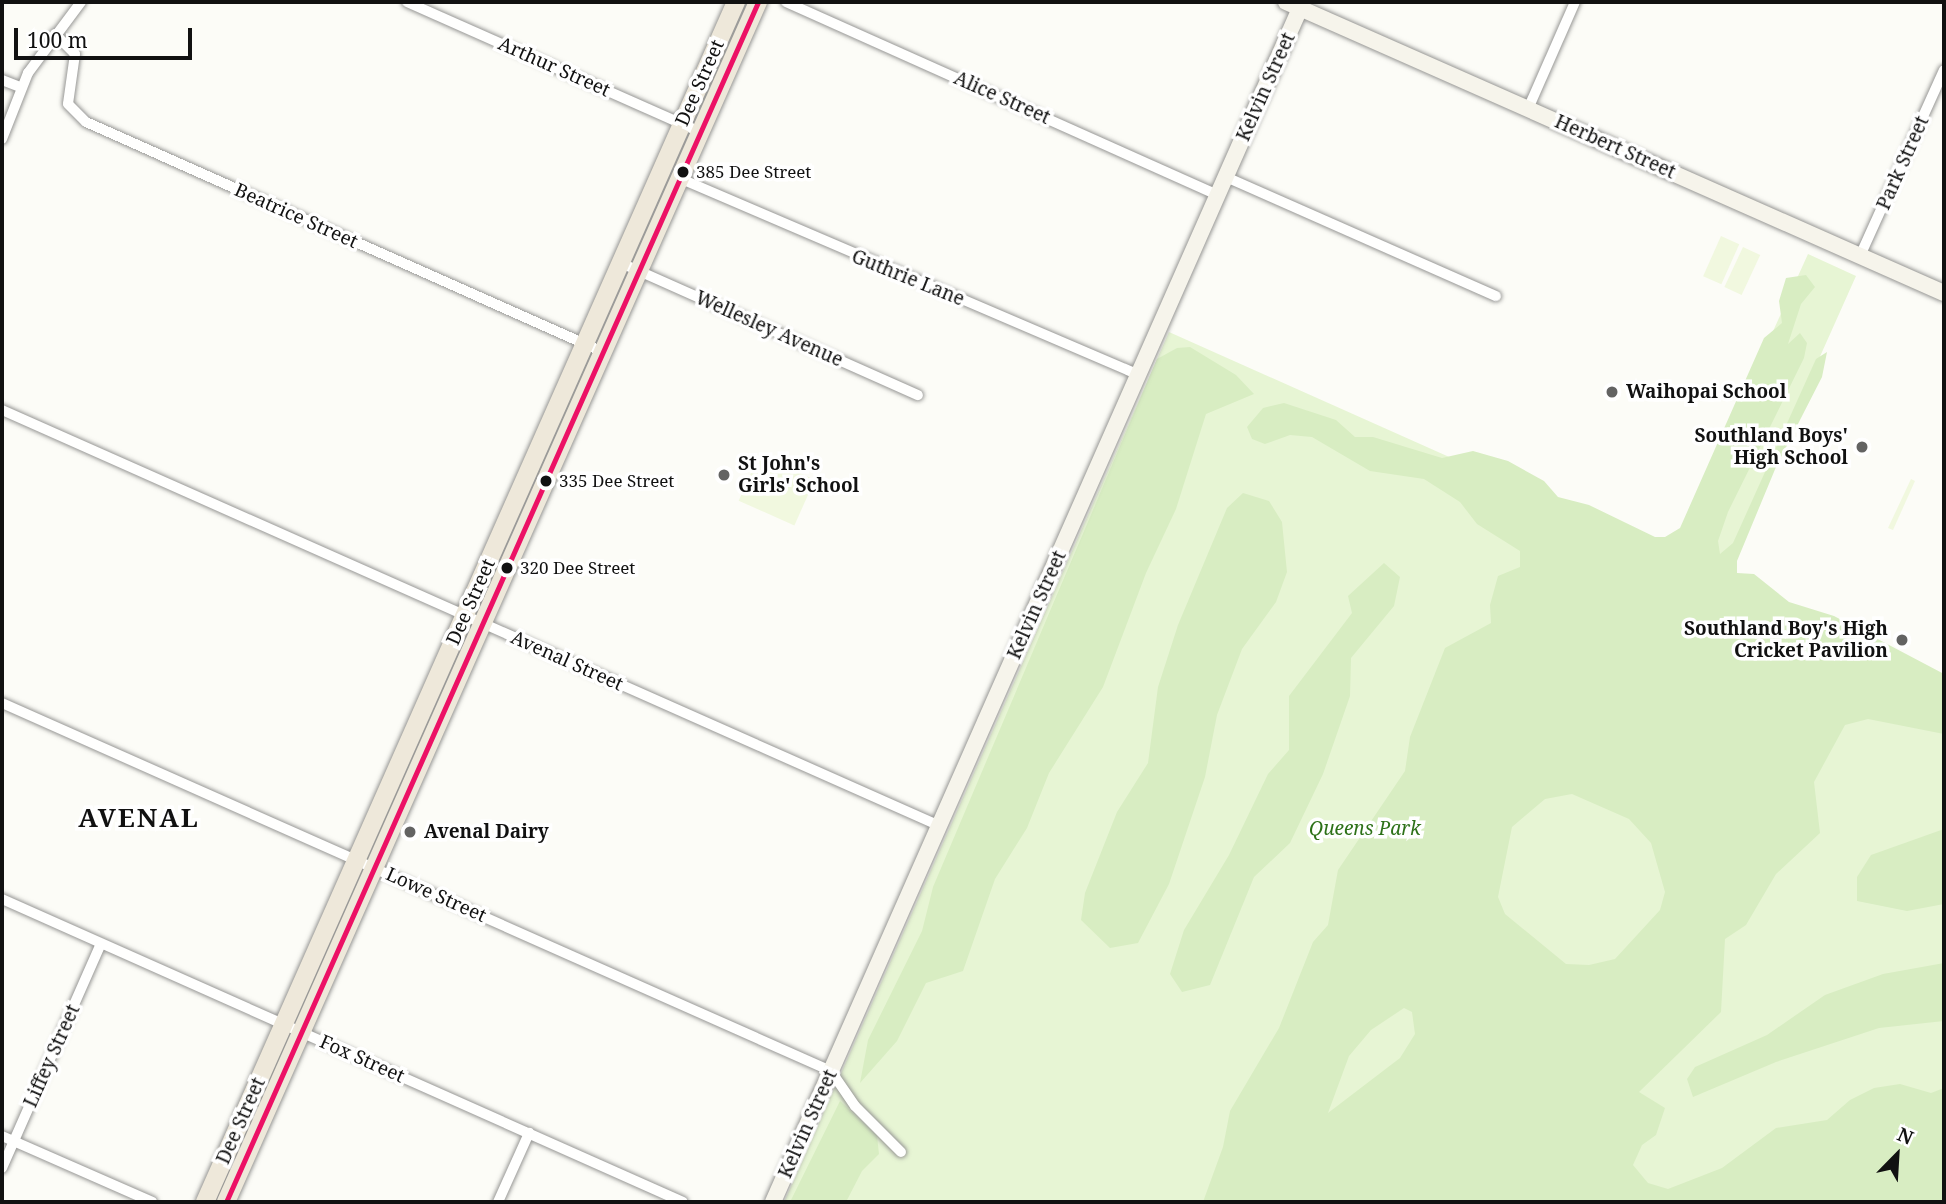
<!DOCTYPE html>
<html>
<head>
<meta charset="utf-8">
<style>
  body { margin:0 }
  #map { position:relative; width:1946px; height:1204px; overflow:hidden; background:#fcfcf7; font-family:"Noto Serif",serif }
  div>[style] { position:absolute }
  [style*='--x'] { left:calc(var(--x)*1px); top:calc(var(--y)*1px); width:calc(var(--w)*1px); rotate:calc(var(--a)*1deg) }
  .green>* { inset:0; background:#e7f5d4 }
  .forest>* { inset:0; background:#d8edc2 }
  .pitch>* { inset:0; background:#f1f8df; transform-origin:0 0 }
  .roads { filter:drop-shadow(0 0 2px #979795) drop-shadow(0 0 2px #979795) }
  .street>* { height:10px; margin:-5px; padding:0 5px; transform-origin:5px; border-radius:5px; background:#fffffe }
  .secondary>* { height:16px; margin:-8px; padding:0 8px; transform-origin:8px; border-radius:8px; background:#f6f4eb }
  .primary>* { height:18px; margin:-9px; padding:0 9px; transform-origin:9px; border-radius:9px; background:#eee8da }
  .bus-1>* { height:5px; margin:-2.5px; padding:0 2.5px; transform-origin:2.5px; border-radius:2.5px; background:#ec1165 }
  .dots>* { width:19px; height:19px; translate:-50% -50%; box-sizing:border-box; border:4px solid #fff; border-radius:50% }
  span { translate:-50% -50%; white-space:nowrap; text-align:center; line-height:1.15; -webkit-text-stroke:7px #fff; paint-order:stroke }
  .bus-label { font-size:17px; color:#111 }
  .left { translate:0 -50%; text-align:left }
  .street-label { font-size:19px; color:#111 }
  .poi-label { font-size:19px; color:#111; font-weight:700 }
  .right { translate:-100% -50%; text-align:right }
  .park-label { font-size:19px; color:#2d7118; font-style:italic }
  .district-label { font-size:26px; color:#111; font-weight:700; letter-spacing:2px }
  .frame { position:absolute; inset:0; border:4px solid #111; pointer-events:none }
  .north { position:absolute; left:1862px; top:1120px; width:70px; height:70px; -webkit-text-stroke:5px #fff; paint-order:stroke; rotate:24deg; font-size:19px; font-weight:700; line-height:28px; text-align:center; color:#111 }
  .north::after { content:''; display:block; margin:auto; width:24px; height:32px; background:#111; clip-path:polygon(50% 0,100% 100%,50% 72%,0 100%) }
  .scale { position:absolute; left:14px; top:28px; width:178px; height:32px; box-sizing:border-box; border:4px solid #111; border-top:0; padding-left:9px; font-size:21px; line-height:24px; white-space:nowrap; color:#111; -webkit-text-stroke:5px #fff; paint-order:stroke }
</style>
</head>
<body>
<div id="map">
  <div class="green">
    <i style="clip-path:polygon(1808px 254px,1856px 276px,1721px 578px,1944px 681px,1944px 1202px,784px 1202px,1169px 332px,1671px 556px)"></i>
  </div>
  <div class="forest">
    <i style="clip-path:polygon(evenodd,1806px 275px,1815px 287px,1801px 304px,1788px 344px,1800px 333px,1807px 343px,1804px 358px,1728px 512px,1718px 541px,1720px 554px,1733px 543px,1816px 359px,1827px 352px,1822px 377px,1776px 467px,1737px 561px,1737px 573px,1754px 574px,1789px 602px,1834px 616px,1944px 674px,1944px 734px,1868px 719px,1845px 725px,1814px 782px,1820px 833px,1776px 874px,1746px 925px,1725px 939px,1721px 1012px,1639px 1092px,1665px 1108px,1656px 1135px,1642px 1145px,1633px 1165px,1648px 1183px,1668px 1189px,1722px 1168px,1776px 1128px,1827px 1120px,1850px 1100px,1874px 1088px,1900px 1084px,1931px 1093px,1944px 1088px,1944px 1202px,1203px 1202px,1223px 1147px,1230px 1111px,1279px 1028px,1313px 942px,1328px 925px,1338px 870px,1405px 771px,1410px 737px,1445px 648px,1491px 623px,1490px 605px,1498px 576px,1520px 567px,1520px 551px,1477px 524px,1460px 502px,1424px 479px,1370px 471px,1312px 437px,1290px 435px,1265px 444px,1252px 439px,1247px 427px,1263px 408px,1284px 403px,1336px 420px,1355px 437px,1373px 437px,1442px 458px,1473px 451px,1508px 461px,1544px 481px,1558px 497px,1589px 505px,1655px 537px,1665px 537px,1680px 528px,1764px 338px,1782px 323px,1779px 301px,1786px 278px,1806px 275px,1572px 794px,1629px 819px,1651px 843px,1665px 892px,1660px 910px,1615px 959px,1589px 965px,1566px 964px,1505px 914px,1498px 897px,1512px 827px,1545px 799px,1572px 794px,1806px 275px,1404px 1008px,1412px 1012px,1415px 1034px,1400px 1058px,1328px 1113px,1349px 1056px,1371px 1030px,1404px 1008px)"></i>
    <i style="clip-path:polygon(1190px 347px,1236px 375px,1254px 394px,1206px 414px,1176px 509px,1146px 573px,1103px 687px,1049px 773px,1027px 828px,995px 879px,963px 971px,926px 983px,897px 1041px,860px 1083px,868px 1040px,922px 931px,933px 887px,1157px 359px,1177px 348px)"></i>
    <i style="clip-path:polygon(1243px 493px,1269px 501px,1282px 522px,1287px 572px,1276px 602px,1242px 649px,1217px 715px,1205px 777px,1169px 884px,1138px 943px,1110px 948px,1081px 920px,1085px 893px,1117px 812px,1148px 763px,1158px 687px,1178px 625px,1227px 508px)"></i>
    <i style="clip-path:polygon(1384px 563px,1400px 577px,1394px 606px,1351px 658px,1350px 696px,1323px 774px,1290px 843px,1254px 877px,1210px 985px,1182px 992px,1170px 974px,1184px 930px,1229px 855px,1268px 774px,1289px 750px,1289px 696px,1352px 613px,1348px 596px)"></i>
    <i style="clip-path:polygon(1944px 829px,1944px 904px,1907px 911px,1857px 901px,1857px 877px,1871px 855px)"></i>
    <i style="clip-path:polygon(1944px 963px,1944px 1021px,1879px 1028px,1776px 1062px,1693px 1097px,1687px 1079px,1695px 1067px,1767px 1035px,1825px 995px,1883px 974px)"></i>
    <i style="clip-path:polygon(840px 1101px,877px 1136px,879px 1154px,862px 1171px,846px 1202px,790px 1202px)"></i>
  </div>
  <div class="pitch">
    <i style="left:1721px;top:236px;width:20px;height:44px;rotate:24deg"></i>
    <i style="left:1743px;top:247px;width:19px;height:44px;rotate:25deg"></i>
    <i style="left:759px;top:455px;width:61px;height:50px;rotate:24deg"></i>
    <i style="clip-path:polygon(1911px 479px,1915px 481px,1893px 530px,1888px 528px)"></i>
  </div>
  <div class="roads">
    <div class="street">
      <i style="--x:407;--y:2;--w:321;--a:23.9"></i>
      <i style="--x:786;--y:2;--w:473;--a:24.1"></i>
      <i style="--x:55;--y:34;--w:28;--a:45"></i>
      <i style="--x:75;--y:54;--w:50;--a:98"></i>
      <i style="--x:68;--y:104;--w:25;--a:45"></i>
      <i style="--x:86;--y:122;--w:566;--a:23.98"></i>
      <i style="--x:2;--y:80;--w:19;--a:21"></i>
      <i style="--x:1528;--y:109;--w:117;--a:-66.3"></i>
      <i style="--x:2;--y:139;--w:71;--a:-68.5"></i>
      <i style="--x:28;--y:73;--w:89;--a:-53.3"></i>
      <i style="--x:1226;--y:177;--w:295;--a:23.8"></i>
      <i style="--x:679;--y:178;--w:500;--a:23.18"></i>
      <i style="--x:1860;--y:256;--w:204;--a:-65.7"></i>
      <i style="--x:621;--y:263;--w:325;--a:24"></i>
      <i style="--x:2;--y:410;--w:1026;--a:23.92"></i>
      <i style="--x:2;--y:703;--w:907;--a:23.94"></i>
      <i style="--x:831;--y:1071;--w:42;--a:55.6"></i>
      <i style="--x:855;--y:1106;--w:65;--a:45"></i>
      <i style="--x:2;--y:899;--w:745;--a:23.99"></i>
      <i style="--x:2;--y:1136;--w:164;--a:23.7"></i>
      <i style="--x:2;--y:1168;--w:245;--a:-66.2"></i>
      <i style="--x:498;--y:1202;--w:76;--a:-65.8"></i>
    </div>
    <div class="secondary">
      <i style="--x:1286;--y:2;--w:719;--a:23.86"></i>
      <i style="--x:773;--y:1202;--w:1305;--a:-66.18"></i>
    </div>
    <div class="primary">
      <i style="--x:205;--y:1202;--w:1312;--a:-66.13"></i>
      <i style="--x:226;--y:1202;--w:1313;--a:-66.09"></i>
    </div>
  </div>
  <div class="bus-1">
    <i style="--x:226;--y:1202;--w:1313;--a:-66.09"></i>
  </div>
  <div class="dots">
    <i style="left:683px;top:172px;background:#111"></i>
    <i style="left:1612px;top:392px;background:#636362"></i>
    <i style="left:1862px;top:447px;background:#636362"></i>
    <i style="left:724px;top:475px;background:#636362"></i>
    <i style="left:546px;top:481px;background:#111"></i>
    <i style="left:507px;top:568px;background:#111"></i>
    <i style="left:1902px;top:640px;background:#636362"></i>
    <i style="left:410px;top:832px;background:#636362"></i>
  </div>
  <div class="bus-label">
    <span class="left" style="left:696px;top:172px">385 Dee Street</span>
    <span class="left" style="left:559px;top:481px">335 Dee Street</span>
    <span class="left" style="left:520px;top:568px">320 Dee Street</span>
  </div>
  <div class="street-label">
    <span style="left:554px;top:67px;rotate:24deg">Arthur Street</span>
    <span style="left:700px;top:83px;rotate:-66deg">Dee Street</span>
    <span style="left:1266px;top:87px;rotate:-66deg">Kelvin Street</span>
    <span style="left:1002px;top:98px;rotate:24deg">Alice Street</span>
    <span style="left:1615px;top:147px;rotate:24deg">Herbert Street</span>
    <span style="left:1903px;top:163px;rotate:-66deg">Park Street</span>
    <span style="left:296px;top:216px;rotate:24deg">Beatrice Street</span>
    <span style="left:908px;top:278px;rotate:22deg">Guthrie Lane</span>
    <span style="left:769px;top:329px;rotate:24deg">Wellesley Avenue</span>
    <span style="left:471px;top:602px;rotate:-66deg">Dee Street</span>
    <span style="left:1037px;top:605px;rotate:-66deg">Kelvin Street</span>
    <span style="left:567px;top:661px;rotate:24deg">Avenal Street</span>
    <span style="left:436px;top:895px;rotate:24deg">Lowe Street</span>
    <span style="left:52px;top:1056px;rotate:-66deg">Liffey Street</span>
    <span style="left:362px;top:1059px;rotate:24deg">Fox Street</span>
    <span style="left:241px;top:1121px;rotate:-66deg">Dee Street</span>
    <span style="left:808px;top:1124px;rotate:-66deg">Kelvin Street</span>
  </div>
  <div class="poi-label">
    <span class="left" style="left:1626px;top:392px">Waihopai School</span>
    <span class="right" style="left:1848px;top:447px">Southland Boys'<br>High School</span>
    <span class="left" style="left:738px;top:475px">St John's<br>Girls' School</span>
    <span class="right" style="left:1888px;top:640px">Southland Boy's High<br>Cricket Pavilion</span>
    <span class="left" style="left:424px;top:832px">Avenal Dairy</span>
  </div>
  <div class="park-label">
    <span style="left:1365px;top:829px">Queens Park</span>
  </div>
  <div class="district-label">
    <span style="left:139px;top:818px">AVENAL</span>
  </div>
  <div class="frame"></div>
  <div class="north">N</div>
  <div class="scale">100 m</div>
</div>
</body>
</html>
